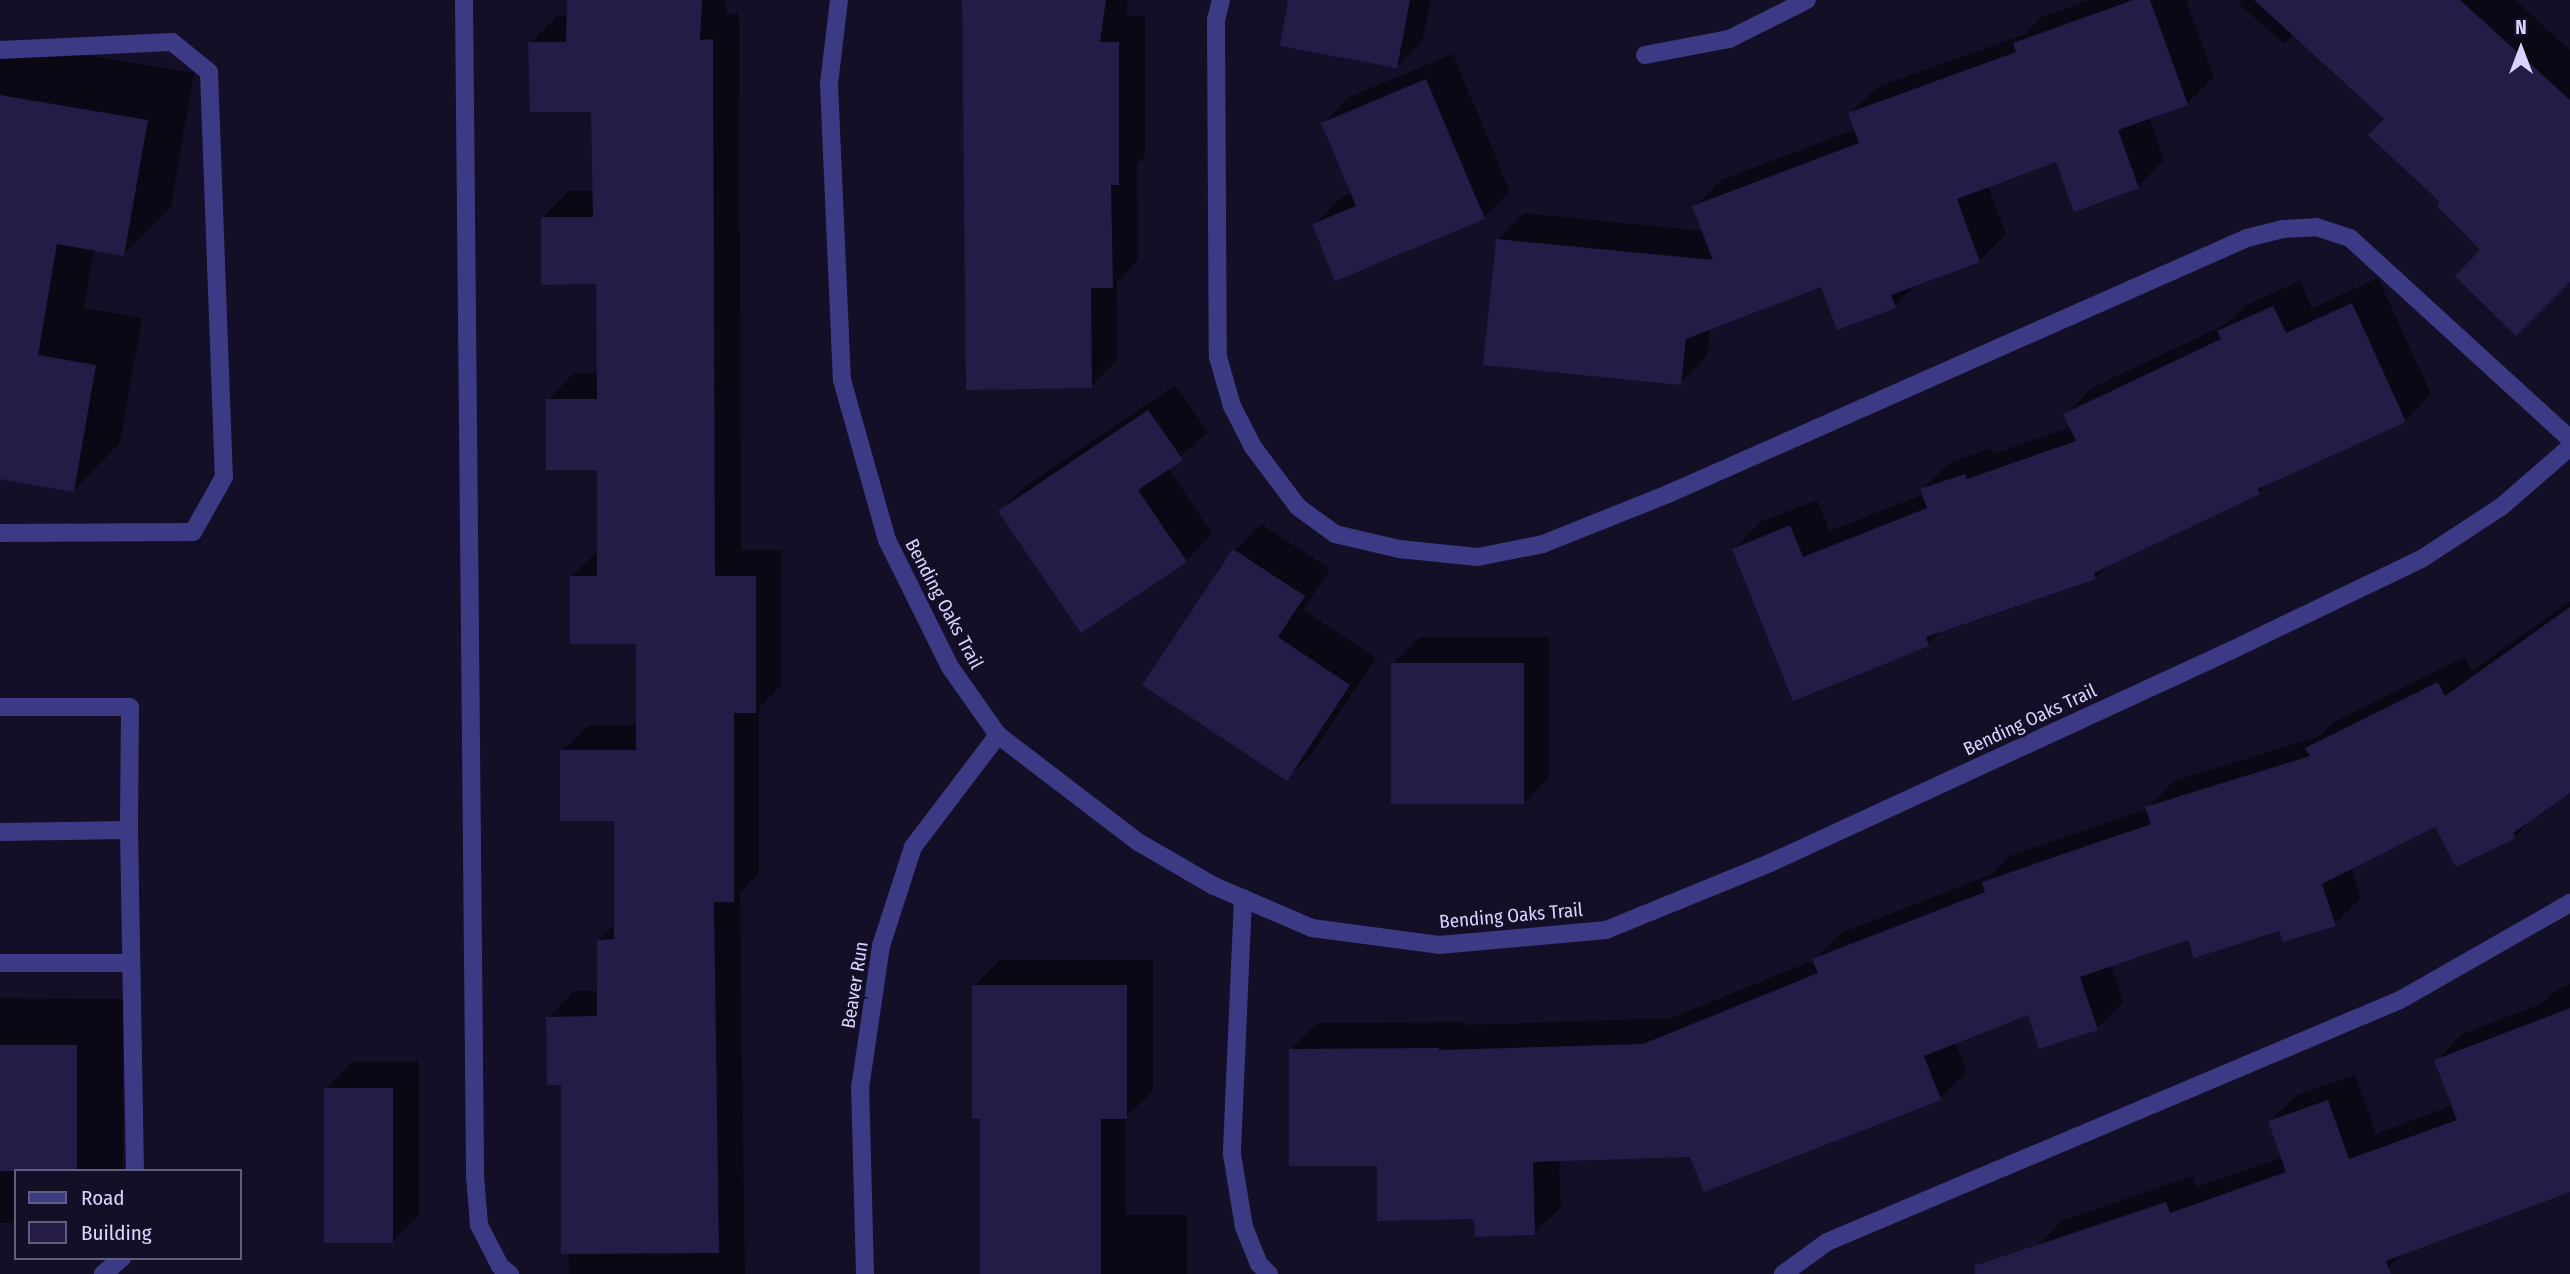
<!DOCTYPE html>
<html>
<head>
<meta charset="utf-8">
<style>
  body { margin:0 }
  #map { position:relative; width:2570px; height:1274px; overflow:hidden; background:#130f26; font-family:"Fira Sans Condensed",sans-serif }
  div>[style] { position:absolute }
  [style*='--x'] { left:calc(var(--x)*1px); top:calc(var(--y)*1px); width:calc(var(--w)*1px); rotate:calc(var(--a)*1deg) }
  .shadow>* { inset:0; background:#0007 }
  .building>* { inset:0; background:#241b47; transform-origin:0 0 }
  .service>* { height:18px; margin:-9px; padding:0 9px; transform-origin:9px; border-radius:9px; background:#3d3a85 }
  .minor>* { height:18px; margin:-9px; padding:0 9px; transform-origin:9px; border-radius:9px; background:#3d3a85 }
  span { translate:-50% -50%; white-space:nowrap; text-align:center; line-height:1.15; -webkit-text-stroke:6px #130f26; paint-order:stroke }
  .street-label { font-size:19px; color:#d9d4ff }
  .legend { position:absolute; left:14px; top:1169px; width:228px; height:91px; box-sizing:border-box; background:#130f26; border:2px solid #625e7d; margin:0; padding:9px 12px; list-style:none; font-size:21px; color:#d9d4ff }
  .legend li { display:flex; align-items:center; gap:14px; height:35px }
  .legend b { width:35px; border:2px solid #625e7d }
  .north { position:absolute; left:2486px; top:14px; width:70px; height:70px; -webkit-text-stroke:5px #130f26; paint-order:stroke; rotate:0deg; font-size:19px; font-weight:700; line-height:28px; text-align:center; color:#d9d4ff }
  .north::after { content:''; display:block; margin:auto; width:24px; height:32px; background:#d9d4ff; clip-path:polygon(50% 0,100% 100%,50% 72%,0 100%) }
</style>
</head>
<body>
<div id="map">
  <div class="shadow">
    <i style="clip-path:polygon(569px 0,726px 0,726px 14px,739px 14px,741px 550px,782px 550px,782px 685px,759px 708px,759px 873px,740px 893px,745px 1274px,569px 1274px,563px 1084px,548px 1018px,574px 991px,599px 991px,599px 940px,615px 924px,615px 820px,562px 751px,589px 725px,637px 725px,637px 642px,572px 576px,599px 550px,599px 468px,548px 400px,574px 373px,599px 373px,598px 282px,542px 218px,569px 191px,594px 191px,592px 110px,530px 43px,557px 16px,568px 16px)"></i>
    <i style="clip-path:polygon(970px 0,1128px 0,1126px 16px,1145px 16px,1145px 156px,1137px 164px,1138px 260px,1117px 282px,1118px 360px,1091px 386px)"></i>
    <i style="clip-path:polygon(1290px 0,1431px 0,1423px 40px,1397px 66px)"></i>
    <i style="clip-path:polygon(2089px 0,2186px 0,2214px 77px,2187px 104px,2149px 117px,2164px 160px,2138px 187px,2057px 160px,1988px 186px,2006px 234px,1979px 261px,1918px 283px,1895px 306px,1822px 285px,1710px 328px,1707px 356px,1680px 383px,1498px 239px,1524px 213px,1704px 231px,1694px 207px,1721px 180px,1856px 129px,1850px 114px,1877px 87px,2025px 34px,2041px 17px)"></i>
    <i style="clip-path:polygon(2241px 0,2515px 0,2570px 50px,2570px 280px,2483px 250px,2443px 202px,2386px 119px,2294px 34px,2284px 44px,2238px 3px)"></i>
    <i style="clip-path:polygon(0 41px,194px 73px,171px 207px,124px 254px,94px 249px,84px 308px,142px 318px,120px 443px,74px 490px,0 477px)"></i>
    <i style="clip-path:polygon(1453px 54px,1510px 191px,1484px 217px,1314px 225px,1340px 198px,1352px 193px,1323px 124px,1349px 97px)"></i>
    <i style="clip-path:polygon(2378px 278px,2431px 394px,2405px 421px,2269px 482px,2259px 492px,2109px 564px,2096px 578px,1943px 629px,1928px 644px,1734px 549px,1760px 522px,1817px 500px,1830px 531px,1924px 494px,1922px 490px,1949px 463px,1991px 448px,1993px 454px,2071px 427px,2065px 415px,2092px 388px,2228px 323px,2246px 305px,2300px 281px,2312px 308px)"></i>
    <i style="clip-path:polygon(1175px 385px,1208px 432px,1168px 468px,1212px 534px,1186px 561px,1000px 511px,1027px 485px)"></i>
    <i style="clip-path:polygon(1261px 524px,1330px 569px,1303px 610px,1376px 658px,1313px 752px,1286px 779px,1235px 551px)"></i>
    <i style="clip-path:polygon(2570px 601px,2570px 790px,2537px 814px,2515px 836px,2436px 825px,2351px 867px,2361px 898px,2335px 924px,2189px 938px,2111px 965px,2123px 1002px,2097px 1028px,2029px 1013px,1955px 1042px,1967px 1072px,1940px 1098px,1705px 1189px,1691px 1155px,1559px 1159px,1561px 1207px,1534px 1233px,1476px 1217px,1379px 1164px,1291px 1049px,1317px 1023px,1465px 1022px,1465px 1025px,1671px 1018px,1814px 960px,1841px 933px,1992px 874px,2010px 856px,2147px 809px,2174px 781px,2320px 736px,2334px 722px,2464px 657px,2472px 671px)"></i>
    <i style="clip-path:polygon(1420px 637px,1550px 637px,1550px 776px,1524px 803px,1393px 664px)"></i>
    <i style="clip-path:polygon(1000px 960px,1153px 960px,1153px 1091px,1126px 1117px,1126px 1215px,1187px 1215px,1187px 1274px,982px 1274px,982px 1117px,974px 986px)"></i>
    <i style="clip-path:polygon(2570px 984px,2570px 1182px,2403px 1253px,2388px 1268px,2370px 1274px,1978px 1274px,2036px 1246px,2063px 1220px,2193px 1176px,2196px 1187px,2283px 1157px,2270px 1121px,2297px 1095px,2355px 1075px,2376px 1134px,2453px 1105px,2436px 1061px,2462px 1034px,2543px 1003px,2556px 990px)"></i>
    <i style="clip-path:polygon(0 998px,123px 999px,123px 1171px,16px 1171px,16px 1223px,0 1223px)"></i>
    <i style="clip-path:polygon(352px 1062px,419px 1062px,419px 1215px,393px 1241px,326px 1089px)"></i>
  </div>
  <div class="building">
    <i style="clip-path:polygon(567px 0,702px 0,700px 40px,713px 39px,715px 576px,756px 576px,756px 713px,734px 713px,734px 902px,714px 902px,719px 1253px,561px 1254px,561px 1085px,547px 1085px,546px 1017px,597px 1016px,597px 940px,614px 939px,614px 821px,560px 821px,560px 750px,636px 750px,636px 644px,570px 644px,570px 576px,597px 576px,597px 470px,546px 470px,546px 399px,597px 399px,596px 284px,541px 285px,541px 217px,593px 217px,591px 112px,530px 112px,528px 42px,566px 42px)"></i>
    <i style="clip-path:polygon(962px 0,1106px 0,1100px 42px,1119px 42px,1119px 185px,1111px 185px,1113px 288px,1091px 288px,1092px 388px,966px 390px)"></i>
    <i style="clip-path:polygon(1288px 0,1410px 0,1397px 68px,1280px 46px)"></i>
    <i style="clip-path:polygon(2133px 0,2150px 0,2188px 105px,2118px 130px,2139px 188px,2074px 212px,2056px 162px,1957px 199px,1980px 262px,1891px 295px,1896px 308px,1837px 330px,1821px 287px,1686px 339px,1681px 385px,1483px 365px,1496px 239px,1713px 260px,1692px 206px,1859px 143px,1848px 113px,2016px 52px,2013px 43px)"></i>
    <i style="clip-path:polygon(2254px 0,2460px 0,2570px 100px,2570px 282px,2516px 336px,2455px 276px,2480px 250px,2437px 206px,2440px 202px,2368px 135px,2384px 119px)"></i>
    <i style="clip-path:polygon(1426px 79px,1485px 219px,1335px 281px,1312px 224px,1356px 206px,1321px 123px)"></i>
    <i style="clip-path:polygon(0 95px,148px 120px,124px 256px,57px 244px,38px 355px,96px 365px,74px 492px,0 479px)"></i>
    <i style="clip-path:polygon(2352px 303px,2406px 422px,2258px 489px,2260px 494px,2094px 573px,2096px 579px,1926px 637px,1929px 646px,1793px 701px,1732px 549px,1790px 525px,1803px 557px,1927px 508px,1920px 489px,1965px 474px,1967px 479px,2076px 441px,2063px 414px,2221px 339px,2217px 331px,2273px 306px,2286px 333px)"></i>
    <i style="clip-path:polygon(1148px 410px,1183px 460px,1138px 490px,1187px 562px,1081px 633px,998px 511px)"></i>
    <i style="clip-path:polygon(1233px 549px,1305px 596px,1278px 637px,1350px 685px,1287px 781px,1142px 685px)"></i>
    <i style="clip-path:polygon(2570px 607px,2570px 793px,2513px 833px,2516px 838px,2456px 867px,2435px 827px,2322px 884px,2336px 926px,2283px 942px,2279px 931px,2194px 958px,2188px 940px,2080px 977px,2098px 1030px,2039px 1049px,2028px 1015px,1924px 1056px,1941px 1100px,1704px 1192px,1690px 1157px,1533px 1162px,1535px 1235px,1475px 1237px,1474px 1219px,1377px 1221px,1377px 1166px,1289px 1166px,1289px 1049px,1439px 1048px,1439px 1050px,1643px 1044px,1818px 973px,1812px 959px,1985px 892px,1982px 882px,2151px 824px,2145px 807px,2310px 756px,2305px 748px,2438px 682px,2445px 696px)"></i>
    <i style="left:1391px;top:663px;width:133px;height:141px"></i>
    <i style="clip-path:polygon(972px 985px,1127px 985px,1127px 1119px,1101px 1119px,1101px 1274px,980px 1274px,980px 1119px,972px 1119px)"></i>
    <i style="clip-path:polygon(2570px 1008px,2570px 1192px,2386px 1261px,2391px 1274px,1975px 1274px,1974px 1266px,2166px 1202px,2170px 1213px,2286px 1172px,2268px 1121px,2328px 1100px,2349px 1159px,2457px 1120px,2434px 1060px)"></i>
    <i style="left:0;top:1045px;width:77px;height:126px"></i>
    <i style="left:324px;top:1088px;width:69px;height:155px"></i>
  </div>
  <div class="service">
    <i style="--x:464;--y:0;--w:1176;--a:89.46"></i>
    <i style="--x:475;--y:1176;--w:49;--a:85.3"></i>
    <i style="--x:479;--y:1225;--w:46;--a:62.9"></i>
    <i style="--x:500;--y:1266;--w:13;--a:39"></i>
    <i style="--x:1221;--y:0;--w:21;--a:104"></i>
    <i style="--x:1216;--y:20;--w:337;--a:89.7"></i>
    <i style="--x:1218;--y:357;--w:51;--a:74.1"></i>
    <i style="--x:1232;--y:406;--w:46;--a:62.9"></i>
    <i style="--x:1253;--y:447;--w:75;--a:53.1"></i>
    <i style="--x:1298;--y:507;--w:46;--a:36.1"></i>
    <i style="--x:1335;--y:534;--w:66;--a:13.2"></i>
    <i style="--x:1399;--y:549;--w:79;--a:5.8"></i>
    <i style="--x:1478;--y:557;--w:66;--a:-11.3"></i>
    <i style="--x:1543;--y:544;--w:135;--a:-21.8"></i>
    <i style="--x:1668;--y:494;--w:633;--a:-23.85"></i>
    <i style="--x:2247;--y:238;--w:37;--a:-14"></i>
    <i style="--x:2283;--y:229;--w:33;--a:-3"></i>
    <i style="--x:2316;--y:227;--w:36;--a:18"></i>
    <i style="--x:2350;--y:238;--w:298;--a:42.4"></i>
    <i style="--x:0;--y:50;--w:172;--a:-2.7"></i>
    <i style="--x:172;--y:42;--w:48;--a:39"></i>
    <i style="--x:209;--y:72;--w:405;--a:87.9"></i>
    <i style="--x:224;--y:477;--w:63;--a:119.4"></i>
    <i style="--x:193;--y:532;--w:193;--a:179.7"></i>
    <i style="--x:0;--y:707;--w:130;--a:0"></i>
    <i style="--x:130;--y:707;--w:123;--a:90.5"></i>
    <i style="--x:0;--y:832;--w:129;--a:-0.9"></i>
    <i style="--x:129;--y:830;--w:341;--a:89"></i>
    <i style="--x:1243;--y:898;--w:256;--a:92.5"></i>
    <i style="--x:1232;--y:1154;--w:74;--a:80.7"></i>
    <i style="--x:1244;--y:1227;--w:40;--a:68"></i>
    <i style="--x:1259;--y:1264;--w:14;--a:45"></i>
    <i style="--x:0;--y:963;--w:131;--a:0"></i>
    <i style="--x:103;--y:1274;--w:25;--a:-40"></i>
    <i style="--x:1783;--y:1274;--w:54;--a:-36"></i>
    <i style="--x:1827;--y:1242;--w:622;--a:-22.9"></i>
    <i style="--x:2400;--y:1000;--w:196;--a:-29.7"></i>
  </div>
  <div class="minor">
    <i style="--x:839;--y:0;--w:85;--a:96.8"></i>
    <i style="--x:829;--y:84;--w:296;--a:87.5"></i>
    <i style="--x:842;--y:380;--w:166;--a:74.3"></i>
    <i style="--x:887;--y:540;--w:142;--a:63.6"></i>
    <i style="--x:950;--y:667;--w:83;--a:54.8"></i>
    <i style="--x:998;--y:735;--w:176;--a:37.4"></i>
    <i style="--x:1138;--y:842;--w:88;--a:30.1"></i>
    <i style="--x:1214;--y:886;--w:107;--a:23.2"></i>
    <i style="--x:1312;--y:928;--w:128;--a:7.6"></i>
    <i style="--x:1439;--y:945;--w:168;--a:-5.1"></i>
    <i style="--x:1606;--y:930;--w:177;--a:-22.2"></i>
    <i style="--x:1770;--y:863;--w:509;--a:-24.75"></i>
    <i style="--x:2232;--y:650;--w:212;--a:-25.7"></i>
    <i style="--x:2423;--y:558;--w:93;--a:-33.2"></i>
    <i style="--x:2501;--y:507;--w:91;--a:-41"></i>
    <i style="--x:1645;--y:55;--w:86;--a:-10.8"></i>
    <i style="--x:1729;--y:39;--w:87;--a:-26.6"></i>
    <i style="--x:865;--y:1274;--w:186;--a:-91.5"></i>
    <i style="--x:860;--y:1088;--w:144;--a:-81.6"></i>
    <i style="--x:881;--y:946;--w:104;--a:-72.1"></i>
    <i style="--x:913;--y:847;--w:141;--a:-52.8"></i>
  </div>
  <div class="street-label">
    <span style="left:944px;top:604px;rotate:62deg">Bending Oaks Trail</span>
    <span style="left:2030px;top:720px;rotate:-25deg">Bending Oaks Trail</span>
    <span style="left:1511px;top:916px;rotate:-5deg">Bending Oaks Trail</span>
    <span style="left:855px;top:985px;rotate:-81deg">Beaver Run</span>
  </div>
  <ul class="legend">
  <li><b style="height:9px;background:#3d3a85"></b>Road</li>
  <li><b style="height:19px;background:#241b47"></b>Building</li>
  </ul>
  <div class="north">N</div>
</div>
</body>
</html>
